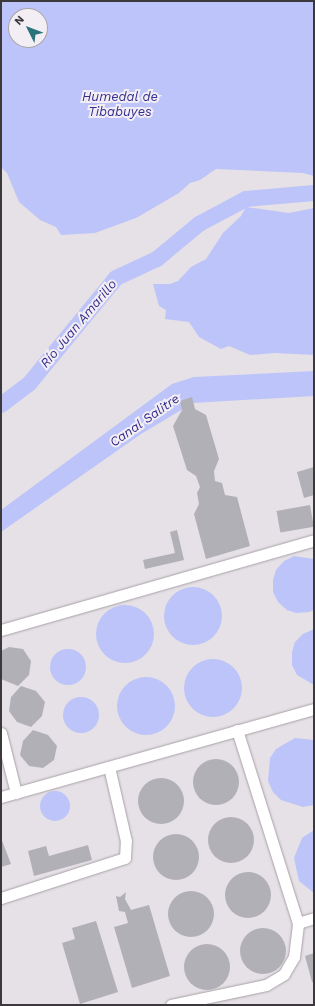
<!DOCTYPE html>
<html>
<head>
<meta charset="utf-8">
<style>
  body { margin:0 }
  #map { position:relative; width:315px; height:1006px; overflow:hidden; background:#e6e1e6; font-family:"Work Sans",sans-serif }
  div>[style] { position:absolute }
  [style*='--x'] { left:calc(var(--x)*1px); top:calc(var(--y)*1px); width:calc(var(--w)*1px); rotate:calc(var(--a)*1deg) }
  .water>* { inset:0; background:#bcc4f9 }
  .round { border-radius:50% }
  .river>* { height:16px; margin:-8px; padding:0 8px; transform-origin:8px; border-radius:8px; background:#bcc4f9 }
  .building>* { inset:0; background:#b2b0b7; transform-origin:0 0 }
  .roads { filter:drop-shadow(0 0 1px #a7a1a7) drop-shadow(0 0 1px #a7a1a7) }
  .minor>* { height:11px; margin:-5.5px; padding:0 5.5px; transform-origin:5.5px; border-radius:5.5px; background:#fff }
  span { translate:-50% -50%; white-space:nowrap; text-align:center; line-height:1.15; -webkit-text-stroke:4px #f3eef3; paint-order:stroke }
  .water-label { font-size:13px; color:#322d8f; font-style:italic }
  .frame { position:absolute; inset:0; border:2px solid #3b393b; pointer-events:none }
  .north { position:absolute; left:8px; top:8px; width:40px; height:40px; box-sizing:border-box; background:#f3eef3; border:1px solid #a9a6a9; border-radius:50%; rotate:312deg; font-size:11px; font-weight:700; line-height:16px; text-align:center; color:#3b393b }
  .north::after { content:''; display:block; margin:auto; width:14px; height:18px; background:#2a737a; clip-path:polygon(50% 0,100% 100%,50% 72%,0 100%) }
</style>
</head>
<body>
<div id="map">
  <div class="water">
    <i style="clip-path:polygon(evenodd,1px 1px,314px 1px,314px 176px,303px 173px,216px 169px,200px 180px,190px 183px,179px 193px,136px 218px,95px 233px,61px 235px,56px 227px,40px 220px,19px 202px,7px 173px,1px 167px,1px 1px,16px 16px,40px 16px,40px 40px,16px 40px,16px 16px)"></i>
    <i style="clip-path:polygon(246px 207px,289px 213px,314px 208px,314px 355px,275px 353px,250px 355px,229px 346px,221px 349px,199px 337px,189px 322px,165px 319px,166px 310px,159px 306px,153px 284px,170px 284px,178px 281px,191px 267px,206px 259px,223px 233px,241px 216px)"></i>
    <i style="clip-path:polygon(314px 371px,314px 396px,193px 403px,141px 434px,1px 532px,1px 510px,172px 384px,194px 377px)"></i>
    <i style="clip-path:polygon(294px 556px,314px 559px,314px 610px,309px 612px,296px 613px,287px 610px,278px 602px,273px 592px,273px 580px,276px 570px,284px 561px)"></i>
    <i class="round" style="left:164px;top:587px;width:58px;height:58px"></i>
    <i class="round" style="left:96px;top:605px;width:58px;height:58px"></i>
    <i style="clip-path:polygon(314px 629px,314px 685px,297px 675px,292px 665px,292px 652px,295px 642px,303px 634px)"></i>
    <i class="round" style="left:50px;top:649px;width:36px;height:36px"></i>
    <i class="round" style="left:184px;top:659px;width:58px;height:58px"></i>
    <i class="round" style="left:117px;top:677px;width:58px;height:58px"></i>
    <i class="round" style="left:63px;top:697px;width:36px;height:36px"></i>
    <i style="clip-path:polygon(295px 738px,314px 740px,314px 805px,303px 807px,281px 800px,273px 792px,268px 781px,270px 758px,276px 749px)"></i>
    <i class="round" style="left:40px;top:791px;width:30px;height:30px"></i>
    <i style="clip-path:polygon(314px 830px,314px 893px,299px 881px,294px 858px,302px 838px)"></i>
  </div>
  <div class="river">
    <i style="--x:1;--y:405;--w:35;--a:-37"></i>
    <i style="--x:29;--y:384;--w:137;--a:-50.6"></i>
    <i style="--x:116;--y:278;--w:45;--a:-24.9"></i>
    <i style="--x:157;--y:259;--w:55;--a:-39.8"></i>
    <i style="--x:199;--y:224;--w:53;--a:-28"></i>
    <i style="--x:246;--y:199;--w:68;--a:-5"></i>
  </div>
  <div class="building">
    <i style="clip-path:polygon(192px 397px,195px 409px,206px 415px,219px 459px,214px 471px,215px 481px,222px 483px,225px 495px,237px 497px,250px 546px,206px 559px,194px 514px,199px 504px,197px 493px,200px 487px,196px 476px,187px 470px,173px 426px,182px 410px,180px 401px)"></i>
    <i style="clip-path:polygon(314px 467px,314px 495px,304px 498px,297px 472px)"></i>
    <i style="left:310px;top:505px;width:22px;height:34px;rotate:80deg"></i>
    <i style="clip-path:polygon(177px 530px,184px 560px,145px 569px,143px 560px,175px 553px,170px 532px)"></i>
    <i style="clip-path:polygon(9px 647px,23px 649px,31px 661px,29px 675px,18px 686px,1px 679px,1px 651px)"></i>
    <i style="clip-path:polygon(21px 686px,36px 691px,45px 702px,42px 716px,31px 727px,17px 722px,9px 711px,11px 697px)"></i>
    <i style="clip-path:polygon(33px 730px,48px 735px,57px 746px,54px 760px,43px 768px,29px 766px,20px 755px,23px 741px)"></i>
    <i class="round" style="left:193px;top:759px;width:46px;height:46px"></i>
    <i class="round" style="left:138px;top:778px;width:46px;height:46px"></i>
    <i class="round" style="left:208px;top:817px;width:46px;height:46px"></i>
    <i class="round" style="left:153px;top:834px;width:46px;height:46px"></i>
    <i style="clip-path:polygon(1px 838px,11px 864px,1px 867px)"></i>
    <i style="clip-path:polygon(88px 845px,92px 860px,34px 876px,28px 851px,46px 846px,49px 856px)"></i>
    <i class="round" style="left:225px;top:872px;width:46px;height:46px"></i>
    <i class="round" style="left:168px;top:891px;width:46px;height:46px"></i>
    <i style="clip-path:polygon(126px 892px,125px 899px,131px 910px,149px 905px,170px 976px,132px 988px,114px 927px,128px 923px,125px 912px,119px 911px,116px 896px,120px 897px)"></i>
    <i style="clip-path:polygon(96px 921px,118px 992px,80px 1004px,62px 943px,75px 939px,72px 928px)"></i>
    <i class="round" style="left:240px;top:928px;width:46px;height:46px"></i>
    <i class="round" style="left:184px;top:944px;width:46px;height:46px"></i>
    <i style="clip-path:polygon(314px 953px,314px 982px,312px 982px,305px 956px)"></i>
  </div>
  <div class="roads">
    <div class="minor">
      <i style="--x:1;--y:630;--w:326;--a:-16"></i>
      <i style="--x:237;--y:730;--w:202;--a:72.5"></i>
      <i style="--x:298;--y:923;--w:17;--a:-17"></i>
      <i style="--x:1;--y:733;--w:62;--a:76"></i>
      <i style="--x:1;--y:797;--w:325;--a:-15.7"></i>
      <i style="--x:1;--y:898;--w:130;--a:-17.9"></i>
      <i style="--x:125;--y:858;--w:17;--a:-87"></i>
      <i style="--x:126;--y:841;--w:76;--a:-102.9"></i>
      <i style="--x:171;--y:1005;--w:97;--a:-11.9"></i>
      <i style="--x:266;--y:985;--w:21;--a:-31"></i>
      <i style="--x:284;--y:974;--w:20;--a:-60"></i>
      <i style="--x:294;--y:957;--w:34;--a:-83"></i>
    </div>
  </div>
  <div class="water-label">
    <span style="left:120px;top:105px">Humedal de<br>Tibabuyes</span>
    <span style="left:79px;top:324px;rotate:-50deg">Río Juan Amarillo</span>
    <span style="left:145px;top:421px;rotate:-35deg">Canal Salitre</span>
  </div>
  <div class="frame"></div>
  <div class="north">N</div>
</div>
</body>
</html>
